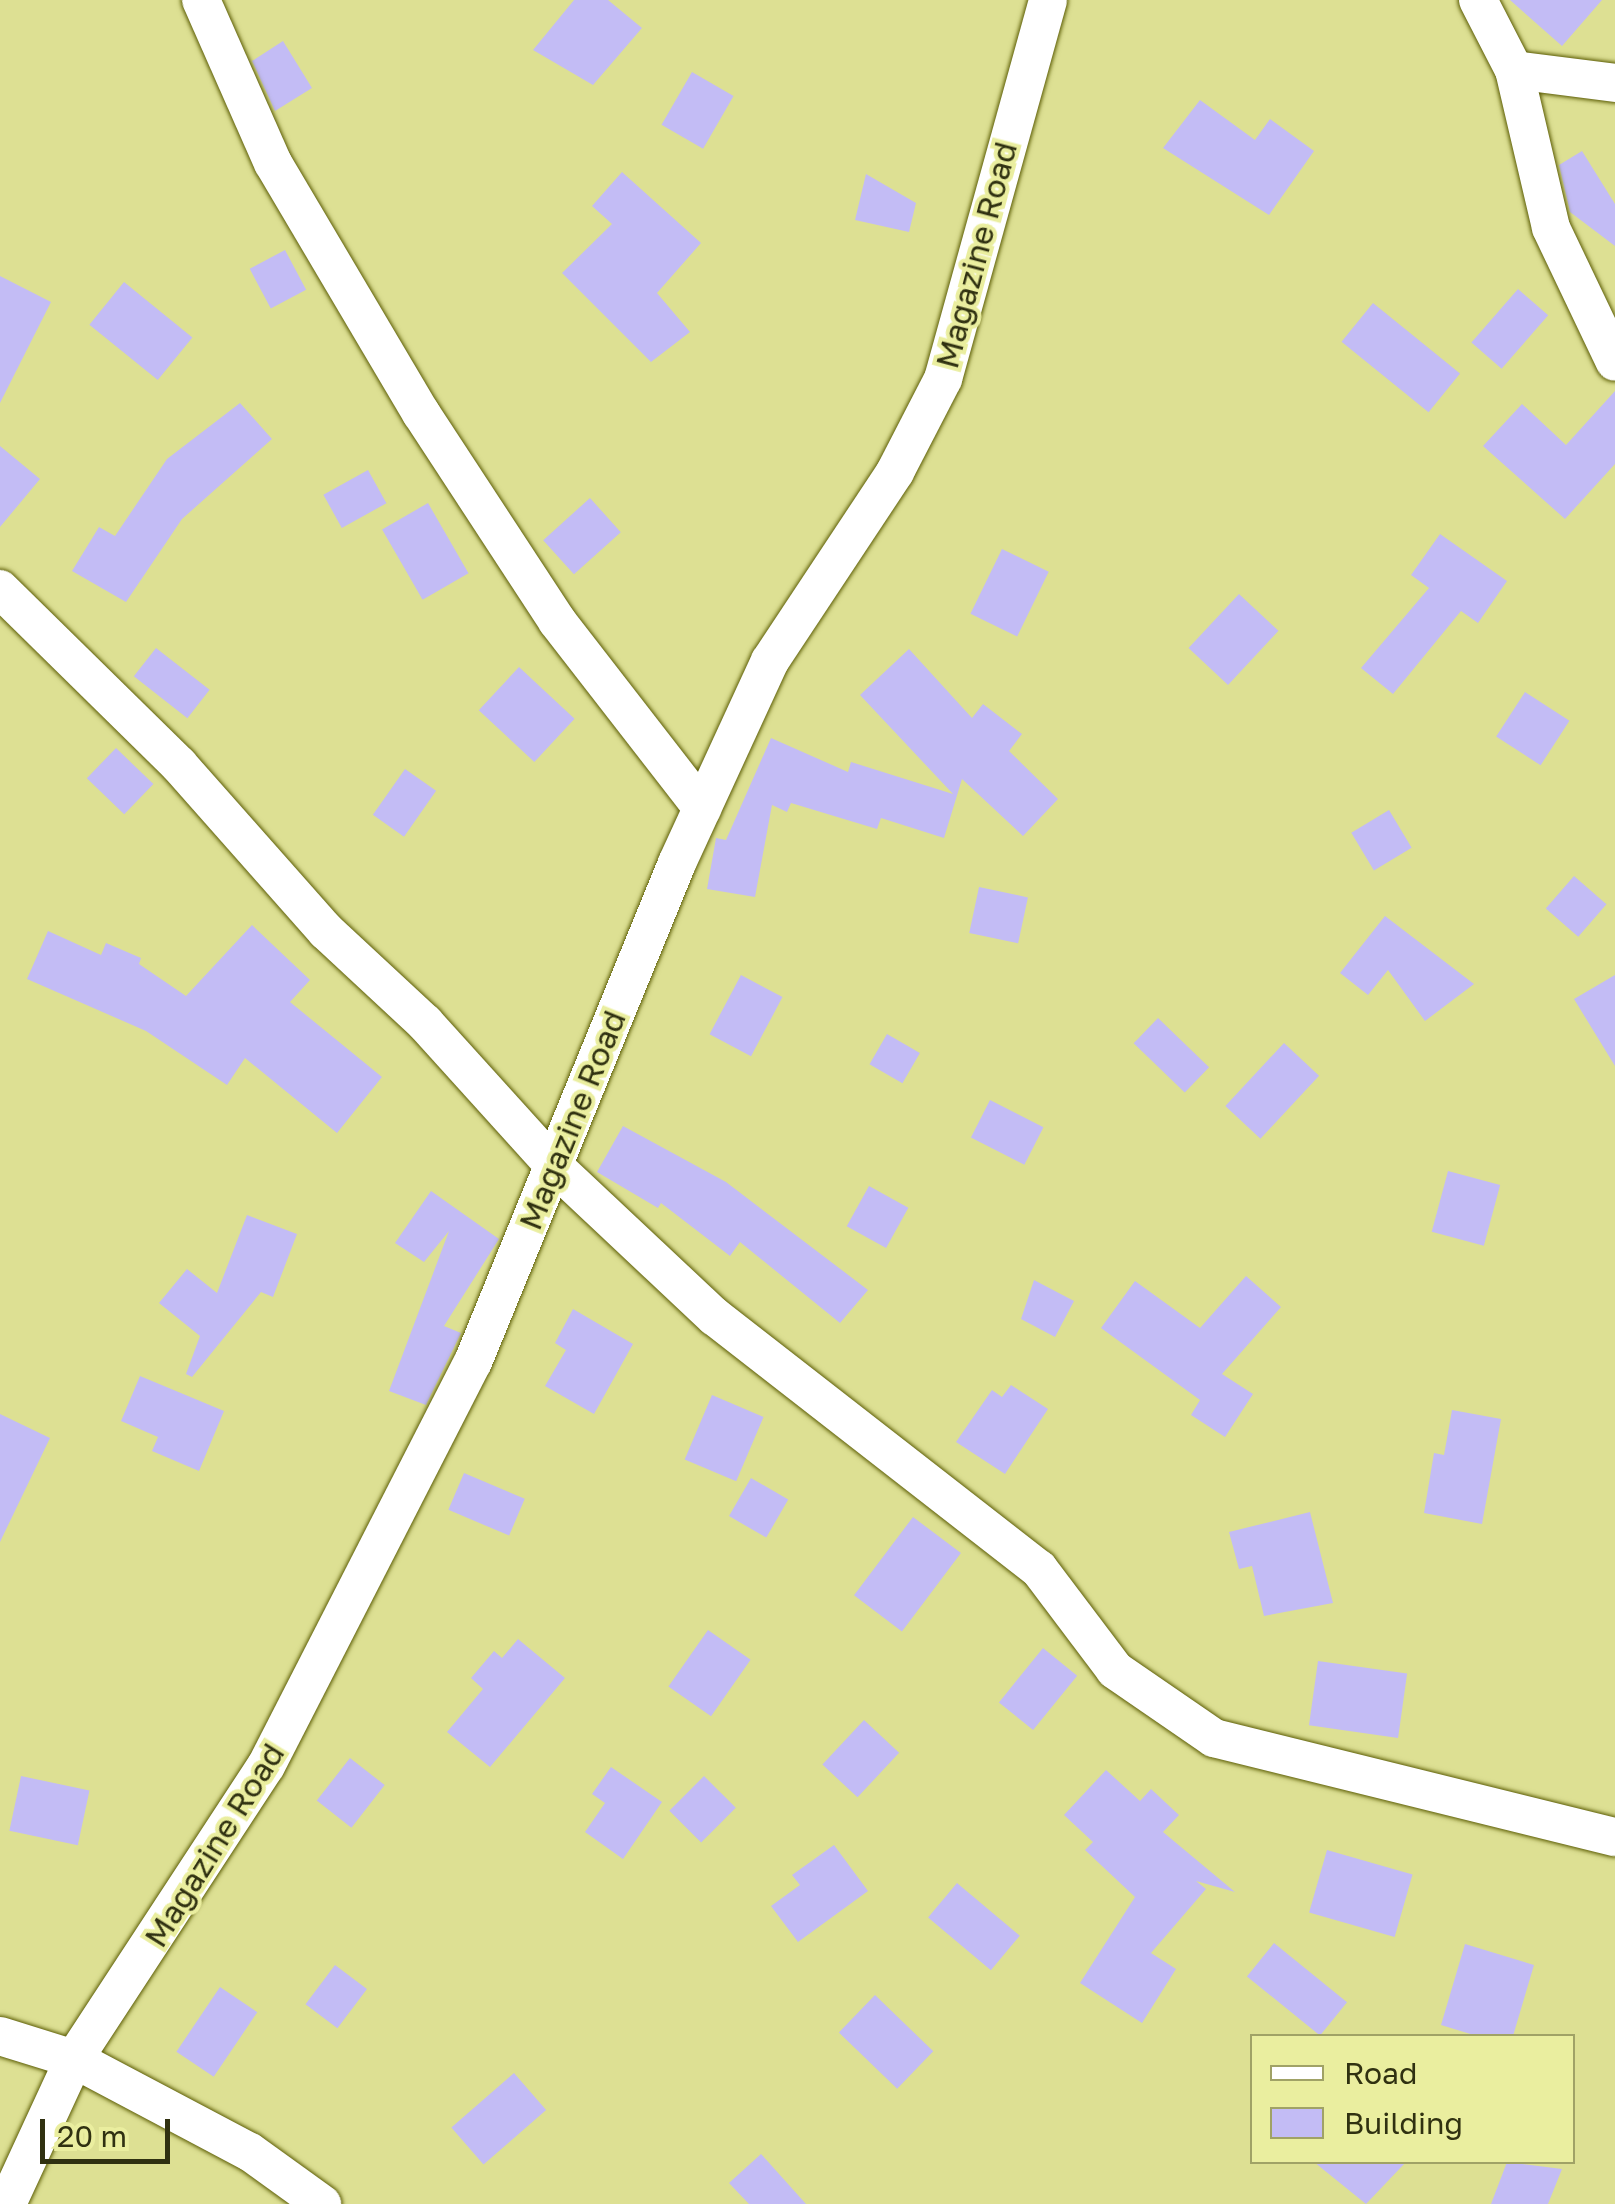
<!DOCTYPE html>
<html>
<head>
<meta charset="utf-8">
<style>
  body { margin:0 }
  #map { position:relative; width:1615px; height:2204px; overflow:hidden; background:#dde093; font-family:"Golos Text",sans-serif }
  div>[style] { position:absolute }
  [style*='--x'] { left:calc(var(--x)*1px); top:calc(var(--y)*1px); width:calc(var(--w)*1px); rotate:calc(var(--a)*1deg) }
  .building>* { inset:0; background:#c3bcf5; transform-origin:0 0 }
  .roads { filter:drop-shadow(0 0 2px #5c5d05) drop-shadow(0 0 2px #5c5d05) }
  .minor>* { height:38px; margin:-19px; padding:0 19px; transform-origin:19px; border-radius:19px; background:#fff }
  span { translate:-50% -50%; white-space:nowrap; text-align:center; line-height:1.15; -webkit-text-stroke:8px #eaee9f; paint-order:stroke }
  .street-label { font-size:32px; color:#303111 }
  .legend { position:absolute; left:1250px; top:2034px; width:325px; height:130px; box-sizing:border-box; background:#eaee9f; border:2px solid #a0a266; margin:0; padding:12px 18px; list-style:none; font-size:30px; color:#303111 }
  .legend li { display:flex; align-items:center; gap:20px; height:50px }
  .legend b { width:50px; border:2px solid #a0a266 }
  .scale { position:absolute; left:40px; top:2119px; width:130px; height:45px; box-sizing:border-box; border:5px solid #303111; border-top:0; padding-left:12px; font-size:30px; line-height:35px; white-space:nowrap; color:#303111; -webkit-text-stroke:8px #eaee9f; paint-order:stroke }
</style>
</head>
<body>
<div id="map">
  <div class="building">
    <i style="clip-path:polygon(574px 0,608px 0,642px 28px,593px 85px,533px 50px)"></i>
    <i style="clip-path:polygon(1510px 0,1602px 0,1562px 46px)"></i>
    <i style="clip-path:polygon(283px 41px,312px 88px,275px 111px,252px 61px)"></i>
    <i style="left:692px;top:72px;width:48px;height:61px;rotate:30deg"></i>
    <i style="clip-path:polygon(1200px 100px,1255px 140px,1270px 119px,1314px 151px,1269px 215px,1163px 148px)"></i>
    <i style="clip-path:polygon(1582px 151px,1615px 204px,1615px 246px,1570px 212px,1559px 165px)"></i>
    <i style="clip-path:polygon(622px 172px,701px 243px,657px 293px,690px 332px,651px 362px,562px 273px,612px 224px,592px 206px)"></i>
    <i style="clip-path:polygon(866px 174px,916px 203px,909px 232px,855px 220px)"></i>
    <i style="left:285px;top:250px;width:45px;height:40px;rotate:62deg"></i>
    <i style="clip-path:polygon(0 276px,51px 302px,0 403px)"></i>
    <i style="left:124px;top:282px;width:88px;height:55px;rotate:39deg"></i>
    <i style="left:1518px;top:289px;width:40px;height:71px;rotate:41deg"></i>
    <i style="left:1373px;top:303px;width:112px;height:50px;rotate:39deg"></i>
    <i style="clip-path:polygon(1615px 391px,1615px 464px,1565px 519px,1483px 446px,1522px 404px,1566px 445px)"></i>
    <i style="clip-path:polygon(240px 403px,272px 439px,182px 519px,126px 602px,72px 571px,99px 527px,115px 536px,167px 459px)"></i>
    <i style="clip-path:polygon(0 446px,40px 479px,0 527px)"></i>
    <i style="left:368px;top:470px;width:38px;height:51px;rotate:61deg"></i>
    <i style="left:590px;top:498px;width:46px;height:63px;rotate:48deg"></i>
    <i style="left:428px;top:503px;width:81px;height:53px;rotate:60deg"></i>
    <i style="clip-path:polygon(1440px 534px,1507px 581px,1478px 623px,1461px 611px,1393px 694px,1361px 668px,1429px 588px,1411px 575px)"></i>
    <i style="left:1002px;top:549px;width:52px;height:72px;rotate:26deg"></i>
    <i style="left:1239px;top:594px;width:54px;height:74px;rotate:43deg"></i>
    <i style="left:156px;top:648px;width:68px;height:36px;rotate:38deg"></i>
    <i style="clip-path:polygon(909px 649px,972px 718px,983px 704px,1022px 734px,1009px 751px,1058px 799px,1023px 836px,962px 779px,944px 838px,881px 818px,877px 829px,791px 803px,787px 812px,772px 805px,755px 897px,707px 889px,716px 838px,726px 840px,771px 738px,848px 772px,851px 762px,953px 794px,860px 695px)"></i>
    <i style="left:519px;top:667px;width:76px;height:59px;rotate:43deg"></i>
    <i style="left:1525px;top:692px;width:53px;height:53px;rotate:33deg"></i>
    <i style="left:116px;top:748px;width:52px;height:42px;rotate:44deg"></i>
    <i style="left:405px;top:769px;width:38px;height:56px;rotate:35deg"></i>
    <i style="left:1389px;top:810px;width:44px;height:44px;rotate:59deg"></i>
    <i style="left:1574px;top:876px;width:43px;height:43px;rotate:41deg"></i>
    <i style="left:979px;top:887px;width:50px;height:47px;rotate:12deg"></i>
    <i style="clip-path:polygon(1385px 916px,1474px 984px,1425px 1021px,1388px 970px,1368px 995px,1340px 973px)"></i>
    <i style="clip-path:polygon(252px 925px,310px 980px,290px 1002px,382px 1077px,337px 1133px,245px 1058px,227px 1085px,146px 1031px,27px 979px,48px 931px,101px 955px,106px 943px,141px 958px,139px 964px,186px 996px)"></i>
    <i style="left:741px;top:975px;width:47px;height:67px;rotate:28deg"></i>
    <i style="clip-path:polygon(1615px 975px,1615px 1066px,1574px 999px)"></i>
    <i style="left:1158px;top:1018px;width:71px;height:35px;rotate:44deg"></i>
    <i style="left:887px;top:1034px;width:38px;height:35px;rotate:30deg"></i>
    <i style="left:1284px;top:1043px;width:48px;height:86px;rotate:43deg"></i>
    <i style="left:990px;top:1100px;width:60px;height:42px;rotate:27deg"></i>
    <i style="clip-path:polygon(623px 1126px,726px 1182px,868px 1290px,840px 1323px,740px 1242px,730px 1256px,661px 1203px,658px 1208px,597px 1172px)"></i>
    <i style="left:1448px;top:1171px;width:54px;height:63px;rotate:15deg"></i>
    <i style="left:869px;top:1186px;width:45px;height:46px;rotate:29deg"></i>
    <i style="clip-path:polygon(431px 1191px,499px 1239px,444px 1326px,461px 1333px,426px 1405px,389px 1391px,449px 1231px,424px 1262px,395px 1243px)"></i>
    <i style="clip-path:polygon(247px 1215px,297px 1234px,273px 1297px,261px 1292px,192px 1377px,186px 1374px,200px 1336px,159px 1303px,187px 1269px,217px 1293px)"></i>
    <i style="clip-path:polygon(1246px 1276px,1281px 1307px,1222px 1374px,1253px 1394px,1225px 1437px,1191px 1415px,1200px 1400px,1101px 1328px,1135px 1281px,1200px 1328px)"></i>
    <i style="clip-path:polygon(1034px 1280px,1074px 1301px,1055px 1337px,1021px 1319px)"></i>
    <i style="clip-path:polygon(573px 1309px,633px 1344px,594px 1414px,545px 1386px,566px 1350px,555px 1343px)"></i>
    <i style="clip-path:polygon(140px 1376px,224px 1411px,199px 1471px,152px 1451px,158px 1437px,121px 1421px)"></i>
    <i style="clip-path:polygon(1011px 1385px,1048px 1409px,1005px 1474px,956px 1442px,992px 1390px,1002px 1397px)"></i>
    <i style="left:712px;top:1395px;width:56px;height:70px;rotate:23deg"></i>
    <i style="clip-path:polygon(1452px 1410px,1501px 1419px,1482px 1524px,1424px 1513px,1434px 1453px,1444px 1455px)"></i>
    <i style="clip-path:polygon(0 1414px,50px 1438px,0 1542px)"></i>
    <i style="left:464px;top:1473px;width:66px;height:40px;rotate:23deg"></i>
    <i style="left:751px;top:1478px;width:43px;height:44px;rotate:30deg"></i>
    <i style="clip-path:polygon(1310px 1512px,1333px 1603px,1264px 1616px,1252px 1566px,1239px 1569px,1229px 1532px)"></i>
    <i style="left:913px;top:1517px;width:60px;height:98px;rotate:37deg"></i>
    <i style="left:708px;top:1630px;width:52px;height:69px;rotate:35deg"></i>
    <i style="clip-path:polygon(518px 1639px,565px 1678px,490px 1767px,447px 1732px,483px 1689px,471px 1678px,494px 1651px,502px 1658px)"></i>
    <i style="left:1043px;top:1648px;width:44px;height:70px;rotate:39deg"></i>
    <i style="left:1318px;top:1661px;width:90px;height:65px;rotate:8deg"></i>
    <i style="left:864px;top:1720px;width:48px;height:61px;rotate:43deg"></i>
    <i style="left:350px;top:1758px;width:44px;height:54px;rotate:38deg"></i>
    <i style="clip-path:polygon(611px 1767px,662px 1802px,623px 1859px,585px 1832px,605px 1803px,592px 1794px)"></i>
    <i style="clip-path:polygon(1106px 1770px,1140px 1801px,1151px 1789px,1179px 1815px,1163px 1832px,1235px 1892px,1196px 1881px,1206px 1889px,1151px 1953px,1176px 1969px,1142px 2023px,1080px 1983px,1135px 1897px,1085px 1850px,1093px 1842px,1064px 1815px)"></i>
    <i style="left:21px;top:1776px;width:70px;height:56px;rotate:12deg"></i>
    <i style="left:704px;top:1776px;width:45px;height:49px;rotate:45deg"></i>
    <i style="clip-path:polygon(834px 1845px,868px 1891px,798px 1942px,771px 1906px,800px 1885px,792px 1875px)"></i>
    <i style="left:1327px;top:1850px;width:89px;height:65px;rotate:16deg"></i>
    <i style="left:957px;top:1883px;width:82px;height:45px;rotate:40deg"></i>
    <i style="left:1274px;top:1943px;width:94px;height:43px;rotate:39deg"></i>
    <i style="clip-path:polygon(1465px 1944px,1534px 1965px,1513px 2036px,1477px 2036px,1441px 2025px)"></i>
    <i style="left:335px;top:1965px;width:40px;height:49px;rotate:37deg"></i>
    <i style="left:220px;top:1987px;width:45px;height:78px;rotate:34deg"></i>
    <i style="left:875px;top:1995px;width:81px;height:52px;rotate:44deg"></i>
    <i style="left:514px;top:2073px;width:49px;height:83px;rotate:49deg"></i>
    <i style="clip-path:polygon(761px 2154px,806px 2204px,749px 2204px,729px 2183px)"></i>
    <i style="clip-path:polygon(1314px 2162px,1406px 2162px,1366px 2204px)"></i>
    <i style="clip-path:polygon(1507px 2162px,1562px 2169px,1548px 2204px,1491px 2204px)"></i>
  </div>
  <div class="roads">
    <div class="minor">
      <i style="--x:201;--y:0;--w:178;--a:66.2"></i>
      <i style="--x:273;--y:163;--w:291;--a:59.4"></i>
      <i style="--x:421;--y:413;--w:249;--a:56.8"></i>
      <i style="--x:557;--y:621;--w:237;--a:52.2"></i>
      <i style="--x:1478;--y:0;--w:79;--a:62.8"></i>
      <i style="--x:1514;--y:70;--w:162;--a:76.8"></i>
      <i style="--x:1551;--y:228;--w:148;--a:64.5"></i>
      <i style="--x:1514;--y:70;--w:102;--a:7.3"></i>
      <i style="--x:0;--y:589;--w:251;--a:44.5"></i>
      <i style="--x:179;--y:765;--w:222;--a:48.5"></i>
      <i style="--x:326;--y:931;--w:135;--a:42.9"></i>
      <i style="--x:425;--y:1023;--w:193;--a:47.9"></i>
      <i style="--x:554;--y:1166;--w:221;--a:43.2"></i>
      <i style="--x:715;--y:1317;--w:410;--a:37.9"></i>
      <i style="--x:1039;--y:1569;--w:126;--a:53"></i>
      <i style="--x:1115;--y:1670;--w:120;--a:34.5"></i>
      <i style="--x:1214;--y:1738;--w:413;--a:13.9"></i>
      <i style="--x:0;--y:2036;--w:77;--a:17.3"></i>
      <i style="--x:74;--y:2059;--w:199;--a:27.9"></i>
      <i style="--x:250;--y:2152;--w:89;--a:35.8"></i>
      <i style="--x:7;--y:2204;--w:160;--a:-65.2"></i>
      <i style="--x:74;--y:2059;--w:350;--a:-56.8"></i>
      <i style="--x:266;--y:1766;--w:454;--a:-62.9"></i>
      <i style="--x:473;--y:1362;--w:539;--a:-67.76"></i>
      <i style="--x:677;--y:863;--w:222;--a:-65.3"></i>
      <i style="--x:770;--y:661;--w:227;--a:-56.5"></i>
      <i style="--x:895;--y:472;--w:105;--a:-62.7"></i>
      <i style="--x:943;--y:379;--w:393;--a:-74.5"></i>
    </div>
  </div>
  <div class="street-label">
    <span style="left:976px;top:255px;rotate:-75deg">Magazine Road</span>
    <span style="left:572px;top:1120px;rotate:-68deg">Magazine Road</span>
    <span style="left:214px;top:1845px;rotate:-58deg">Magazine Road</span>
  </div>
  <ul class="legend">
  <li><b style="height:12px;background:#fff"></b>Road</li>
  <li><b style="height:28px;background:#c3bcf5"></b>Building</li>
  </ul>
  <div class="scale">20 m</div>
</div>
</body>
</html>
